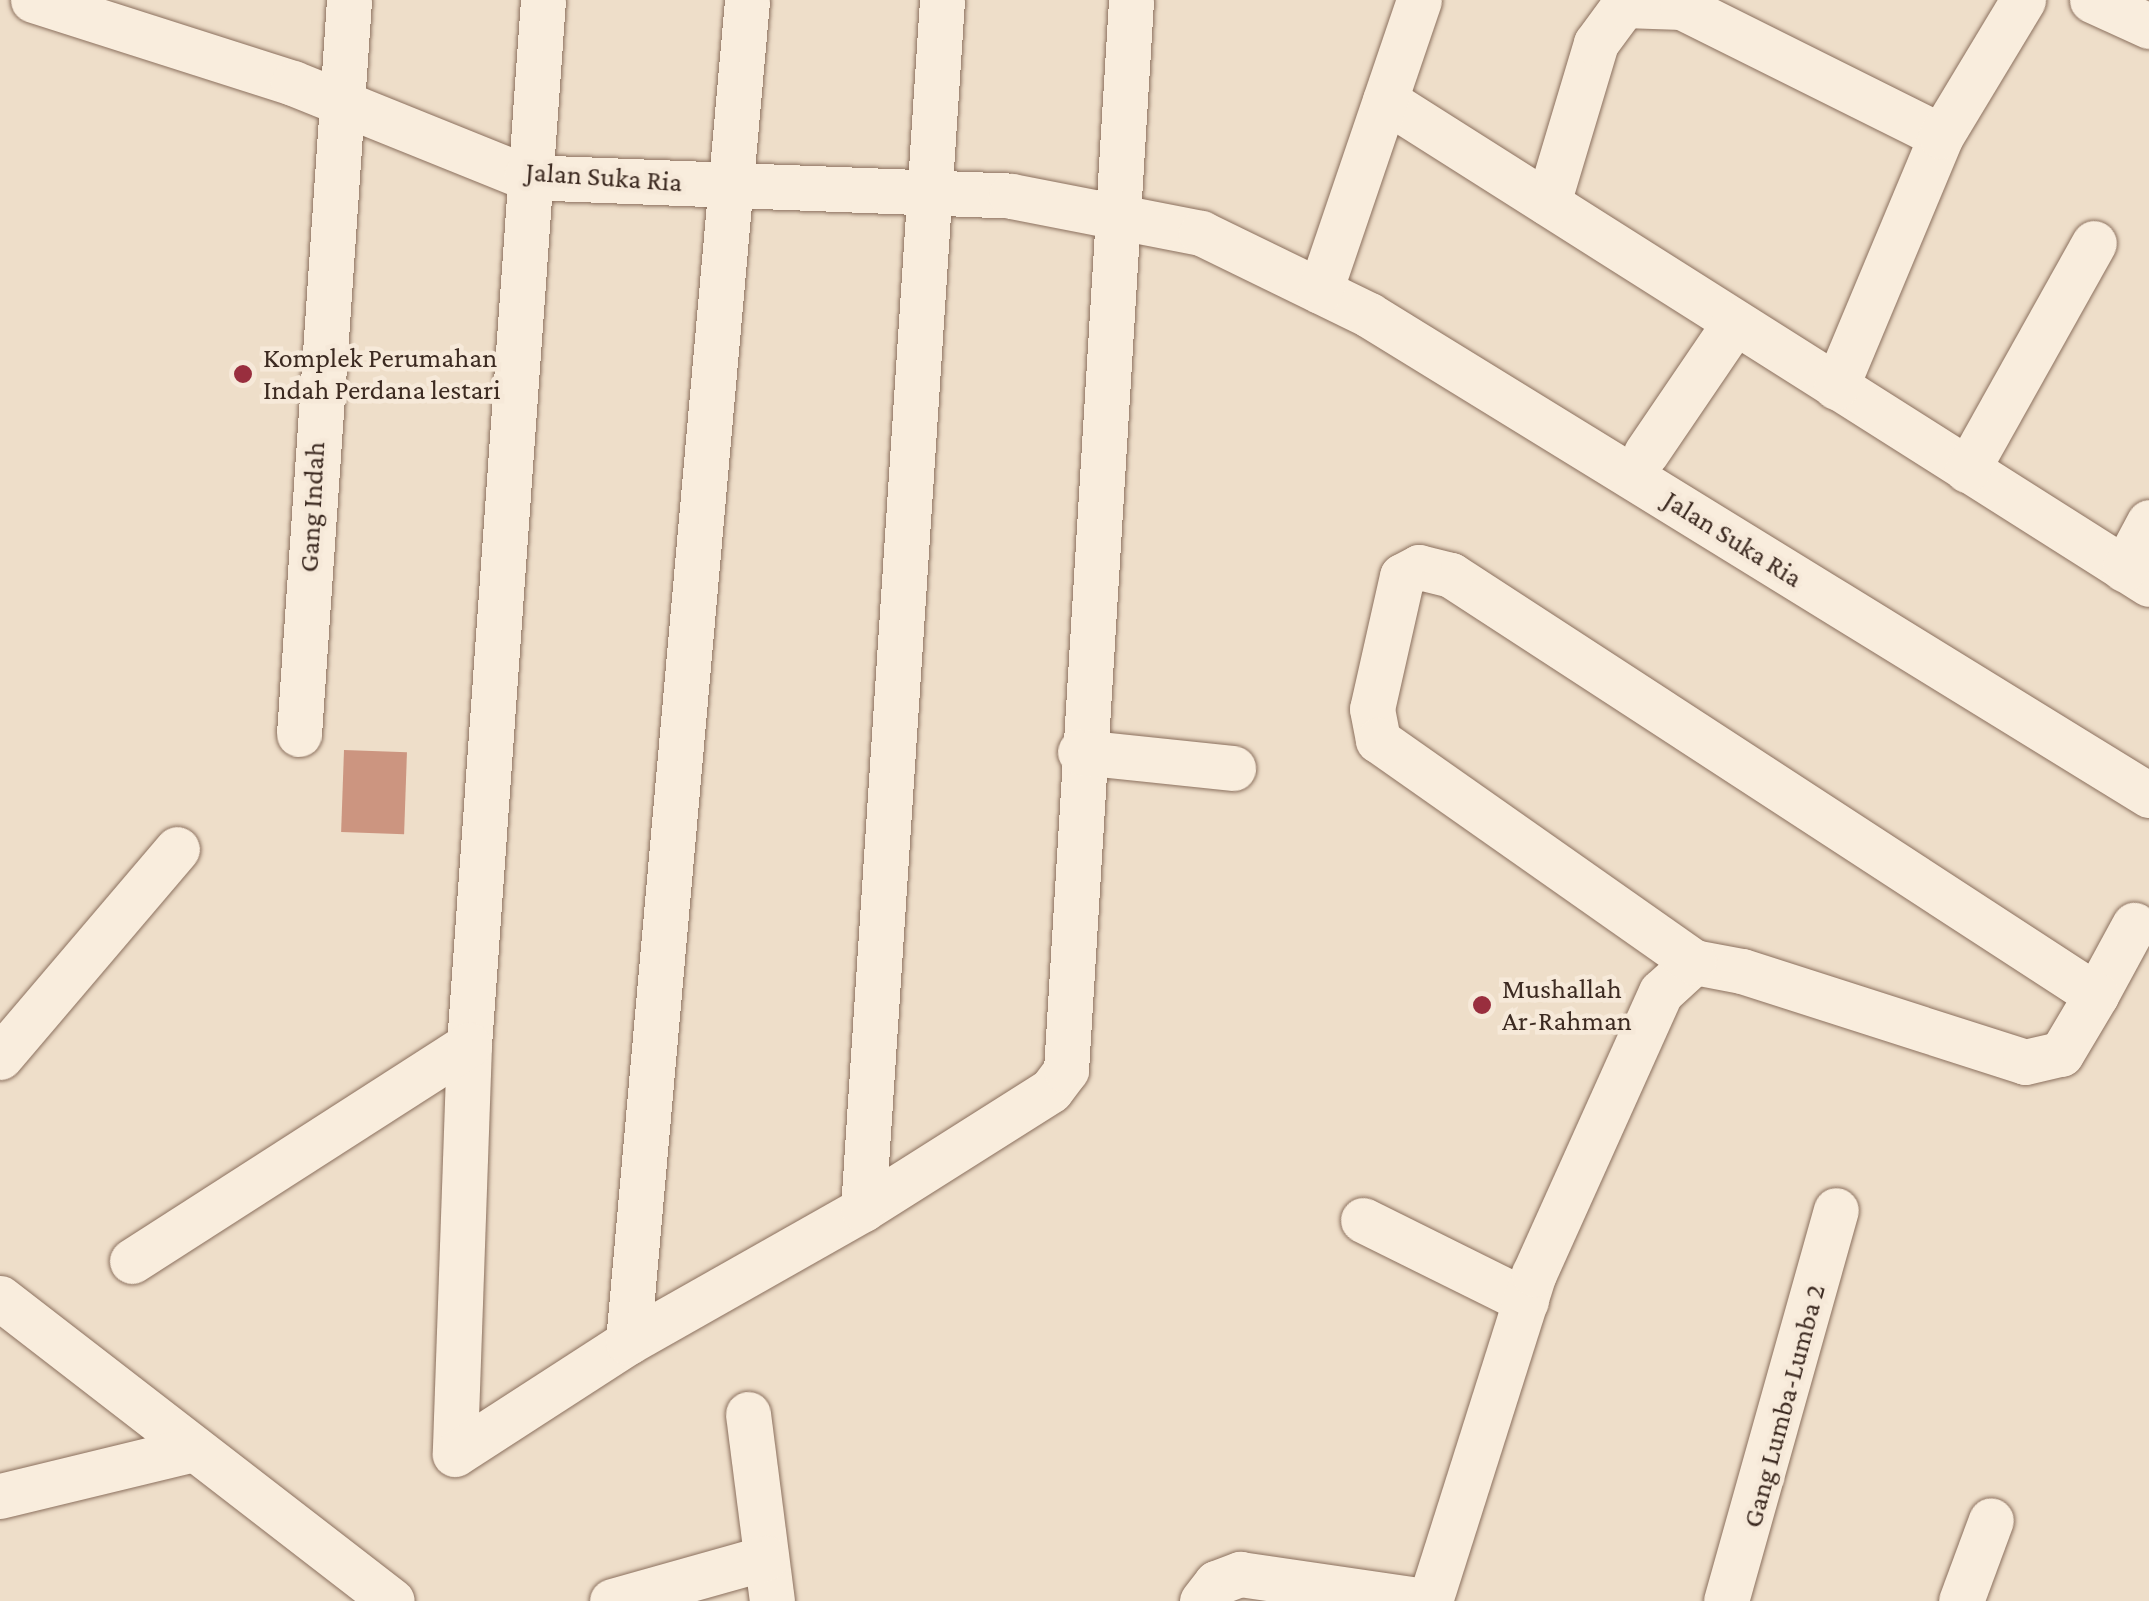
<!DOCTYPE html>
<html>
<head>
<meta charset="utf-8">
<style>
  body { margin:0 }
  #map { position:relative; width:2149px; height:1601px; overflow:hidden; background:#eedec9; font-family:"Crimson Pro",serif }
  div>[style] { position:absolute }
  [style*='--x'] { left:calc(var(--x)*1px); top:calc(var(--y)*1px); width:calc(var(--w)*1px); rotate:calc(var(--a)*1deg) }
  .building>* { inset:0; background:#cc9580; transform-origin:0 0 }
  .roads { filter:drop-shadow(0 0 2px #8b705e) drop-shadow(0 0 2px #8b705e) }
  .street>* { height:45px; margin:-22.5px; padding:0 22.5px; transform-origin:22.5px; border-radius:22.5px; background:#f9eddd }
  .dots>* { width:28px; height:28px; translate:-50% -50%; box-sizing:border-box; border:5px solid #f6e9d9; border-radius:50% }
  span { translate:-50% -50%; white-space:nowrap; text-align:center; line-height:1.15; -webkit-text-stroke:9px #f6e9d9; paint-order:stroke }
  .street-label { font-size:28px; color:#3c2a21 }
  .poi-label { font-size:28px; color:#3c2a21 }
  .left { translate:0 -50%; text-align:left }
</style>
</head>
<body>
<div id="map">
  <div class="building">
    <i style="left:344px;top:750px;width:63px;height:82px;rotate:2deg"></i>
  </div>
  <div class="roads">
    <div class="street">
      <i style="--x:33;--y:0;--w:273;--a:17.7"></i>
      <i style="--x:293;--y:83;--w:251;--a:22"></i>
      <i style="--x:526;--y:177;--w:485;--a:2.2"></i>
      <i style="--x:1011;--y:196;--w:194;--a:11"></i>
      <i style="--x:1201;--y:233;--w:187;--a:26"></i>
      <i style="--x:1369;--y:315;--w:916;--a:31.61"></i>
      <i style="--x:543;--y:0;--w:1048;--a:94.05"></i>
      <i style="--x:469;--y:1045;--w:409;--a:92"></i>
      <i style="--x:455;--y:1454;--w:206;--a:-32.9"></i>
      <i style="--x:628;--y:1342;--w:270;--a:-29.5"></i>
      <i style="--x:863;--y:1209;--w:222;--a:-32.3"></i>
      <i style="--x:1051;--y:1090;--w:25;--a:-53"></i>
      <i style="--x:1066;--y:1070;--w:1072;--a:-86.52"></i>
      <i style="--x:2092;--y:0;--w:63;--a:24.5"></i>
      <i style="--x:1385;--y:100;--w:904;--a:32.35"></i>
      <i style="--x:1548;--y:203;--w:167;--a:-73.3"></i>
      <i style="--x:1596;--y:43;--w:47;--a:-53.6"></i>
      <i style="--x:1624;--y:5;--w:58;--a:2"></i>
      <i style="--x:1682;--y:7;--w:289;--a:26.5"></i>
      <i style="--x:1320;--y:291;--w:307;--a:-71.2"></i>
      <i style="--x:1836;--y:387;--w:272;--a:-67.3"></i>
      <i style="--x:1941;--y:136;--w:159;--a:-58.9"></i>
      <i style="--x:1646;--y:453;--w:158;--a:-55.8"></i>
      <i style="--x:1967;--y:470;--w:260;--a:-60.8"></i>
      <i style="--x:2124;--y:569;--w:53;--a:-62"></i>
      <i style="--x:299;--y:734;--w:736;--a:-86.1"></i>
      <i style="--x:1080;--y:752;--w:154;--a:6"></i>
      <i style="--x:2096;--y:995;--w:80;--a:-61.5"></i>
      <i style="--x:0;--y:1057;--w:273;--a:-49.6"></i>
      <i style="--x:863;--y:1209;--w:1212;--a:-86.26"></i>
      <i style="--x:1363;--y:1220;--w:182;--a:26.4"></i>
      <i style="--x:132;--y:1261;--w:400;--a:-32.7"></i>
      <i style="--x:0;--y:1298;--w:495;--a:37.7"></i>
      <i style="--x:628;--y:1342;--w:1347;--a:-84.93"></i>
      <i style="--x:748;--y:1414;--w:189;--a:82.7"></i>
      <i style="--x:0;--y:1496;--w:200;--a:-13.6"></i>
      <i style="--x:612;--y:1601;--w:159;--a:-15.7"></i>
      <i style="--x:1202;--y:1601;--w:23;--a:-52"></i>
      <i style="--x:1216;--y:1583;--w:26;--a:-21"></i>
      <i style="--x:1240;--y:1574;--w:187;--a:8.3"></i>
      <i style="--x:1430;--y:1601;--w:343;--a:-72.4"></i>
      <i style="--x:1534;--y:1274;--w:309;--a:-65.8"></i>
      <i style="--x:1661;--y:992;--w:45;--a:-42.3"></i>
      <i style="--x:1694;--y:962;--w:49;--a:10.6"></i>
      <i style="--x:1742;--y:971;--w:297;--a:17.8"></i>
      <i style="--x:2025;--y:1062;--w:37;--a:-13"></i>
      <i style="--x:2061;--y:1054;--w:69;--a:-59.3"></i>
      <i style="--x:2096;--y:995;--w:770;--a:-146.93"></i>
      <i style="--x:1451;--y:575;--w:33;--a:-166"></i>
      <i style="--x:1419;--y:567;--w:19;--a:152"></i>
      <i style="--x:1402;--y:576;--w:136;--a:102.7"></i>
      <i style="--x:1372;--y:709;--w:32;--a:79"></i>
      <i style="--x:1378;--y:740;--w:386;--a:35.1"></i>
      <i style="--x:1726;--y:1601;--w:406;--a:-74.3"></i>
      <i style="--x:1961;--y:1601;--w:86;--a:-69.7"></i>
    </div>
  </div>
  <div class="dots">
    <i style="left:243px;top:374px;background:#992e3e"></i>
    <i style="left:1482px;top:1005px;background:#992e3e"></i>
  </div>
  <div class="street-label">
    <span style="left:604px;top:177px;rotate:4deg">Jalan Suka Ria</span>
    <span style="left:312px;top:507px;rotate:-87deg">Gang Indah</span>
    <span style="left:1733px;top:539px;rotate:32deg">Jalan Suka Ria</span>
    <span style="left:1784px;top:1406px;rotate:-75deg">Gang Lumba-Lumba 2</span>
  </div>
  <div class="poi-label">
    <span class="left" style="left:263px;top:374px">Komplek Perumahan<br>Indah Perdana lestari</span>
    <span class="left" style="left:1502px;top:1005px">Mushallah<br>Ar-Rahman</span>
  </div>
</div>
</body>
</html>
